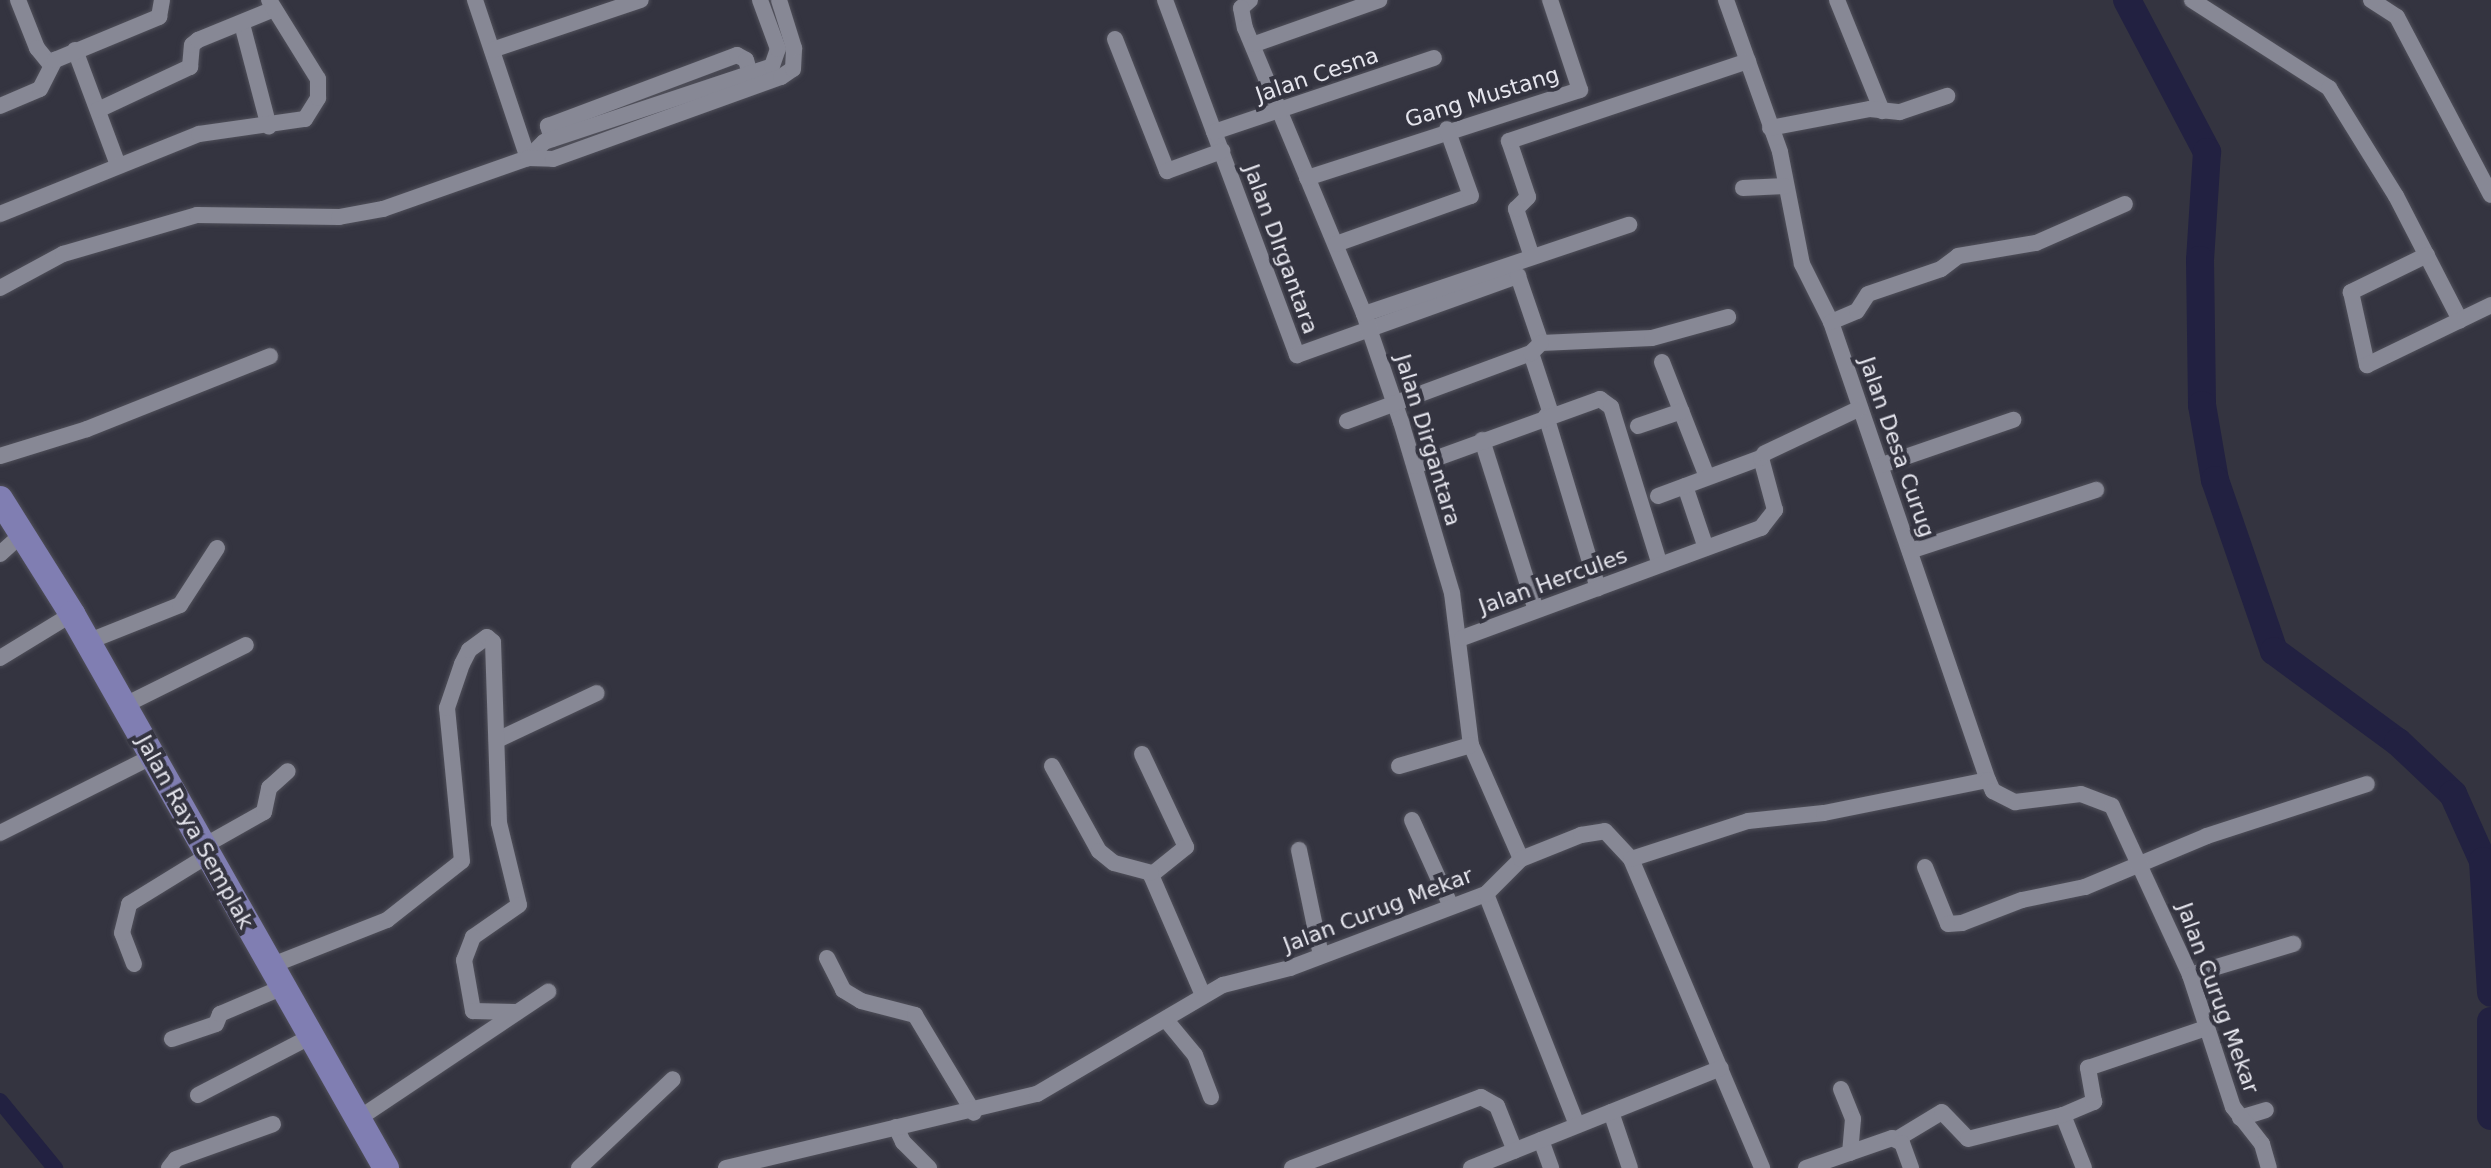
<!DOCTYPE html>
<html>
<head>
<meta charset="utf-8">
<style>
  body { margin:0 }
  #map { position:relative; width:2491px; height:1168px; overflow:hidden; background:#343440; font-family:"DejaVu Sans",sans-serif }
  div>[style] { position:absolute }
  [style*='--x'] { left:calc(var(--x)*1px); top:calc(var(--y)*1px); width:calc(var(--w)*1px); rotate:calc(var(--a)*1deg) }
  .canal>* { height:16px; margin:-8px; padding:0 8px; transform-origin:8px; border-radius:8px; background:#222141 }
  .river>* { height:28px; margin:-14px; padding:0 14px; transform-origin:14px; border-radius:14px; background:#222141 }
  .roads { filter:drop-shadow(0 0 2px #50505a) drop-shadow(0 0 2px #50505a) }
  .minor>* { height:16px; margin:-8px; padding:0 8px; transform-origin:8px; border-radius:8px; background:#878895 }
  .primary>* { height:26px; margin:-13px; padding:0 13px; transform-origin:13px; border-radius:13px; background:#807eb2 }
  span { translate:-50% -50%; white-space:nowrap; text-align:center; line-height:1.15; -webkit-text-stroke:8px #343440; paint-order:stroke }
  .street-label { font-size:22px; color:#e5e5ed }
</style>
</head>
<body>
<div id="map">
  <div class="canal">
    <i style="--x:0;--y:1101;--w:87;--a:50.6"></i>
  </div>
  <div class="river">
    <i style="--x:2127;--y:0;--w:172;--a:62.2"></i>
    <i style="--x:2207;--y:152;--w:108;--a:93.7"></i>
    <i style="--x:2200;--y:260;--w:145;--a:89.2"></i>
    <i style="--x:2202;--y:405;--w:76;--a:80.2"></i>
    <i style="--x:2215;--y:480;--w:181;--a:71"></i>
    <i style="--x:2274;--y:651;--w:154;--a:36.3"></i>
    <i style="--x:2398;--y:742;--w:76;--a:43.4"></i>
    <i style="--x:2453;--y:794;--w:73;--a:65.9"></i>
    <i style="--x:2483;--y:861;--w:132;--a:86.5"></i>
    <i style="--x:2491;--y:1021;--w:95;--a:90"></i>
  </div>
  <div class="roads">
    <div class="minor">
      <i style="--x:18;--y:0;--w:52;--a:68.4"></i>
      <i style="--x:37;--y:48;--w:21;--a:51"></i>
      <i style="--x:475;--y:0;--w:167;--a:71.5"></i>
      <i style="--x:1165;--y:0;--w:379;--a:69.6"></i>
      <i style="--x:1297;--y:355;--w:235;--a:-19.7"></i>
      <i style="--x:1250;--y:0;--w:12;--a:138"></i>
      <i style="--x:1241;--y:8;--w:20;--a:79"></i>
      <i style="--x:1245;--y:28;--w:310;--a:67.4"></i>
      <i style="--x:1364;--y:314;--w:114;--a:71.1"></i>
      <i style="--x:1401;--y:422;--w:178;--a:73.4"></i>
      <i style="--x:1452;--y:593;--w:153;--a:82.9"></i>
      <i style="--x:1471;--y:745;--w:124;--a:66.3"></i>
      <i style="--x:1726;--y:0;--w:161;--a:70.4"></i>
      <i style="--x:1780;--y:152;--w:114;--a:78.9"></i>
      <i style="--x:1802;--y:264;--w:65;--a:63.4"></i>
      <i style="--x:1831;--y:322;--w:484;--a:71.1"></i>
      <i style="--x:1837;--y:0;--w:120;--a:67.9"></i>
      <i style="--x:2192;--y:0;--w:163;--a:32.7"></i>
      <i style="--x:2329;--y:88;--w:127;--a:58.2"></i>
      <i style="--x:2396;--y:196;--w:140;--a:62.7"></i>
      <i style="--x:2371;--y:0;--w:31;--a:33"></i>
      <i style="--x:2397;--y:17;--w:201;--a:62.2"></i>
      <i style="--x:242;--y:24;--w:106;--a:75.3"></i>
      <i style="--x:1115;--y:39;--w:142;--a:68.5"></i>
      <i style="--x:1167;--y:171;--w:59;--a:-20"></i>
      <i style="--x:1255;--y:44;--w:132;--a:-19.5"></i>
      <i style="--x:75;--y:50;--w:123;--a:69.5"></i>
      <i style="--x:492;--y:50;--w:157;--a:-18.6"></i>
      <i style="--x:0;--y:106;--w:43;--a:-23"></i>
      <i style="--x:40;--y:89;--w:33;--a:-63"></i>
      <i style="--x:55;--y:60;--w:113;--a:-22.5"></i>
      <i style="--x:159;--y:17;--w:17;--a:-80"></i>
      <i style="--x:98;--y:110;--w:102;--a:-25.1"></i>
      <i style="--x:190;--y:67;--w:22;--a:-85"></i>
      <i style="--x:192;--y:45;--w:8;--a:-40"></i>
      <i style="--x:198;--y:40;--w:82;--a:-22.2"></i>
      <i style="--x:1770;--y:128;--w:102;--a:-10.8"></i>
      <i style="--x:1870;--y:109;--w:30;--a:6"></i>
      <i style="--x:1900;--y:112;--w:50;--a:-18.8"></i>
      <i style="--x:1214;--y:132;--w:232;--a:-18.6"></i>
      <i style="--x:552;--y:139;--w:14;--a:-107"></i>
      <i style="--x:548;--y:126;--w:202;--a:-20.6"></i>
      <i style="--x:737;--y:55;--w:10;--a:29"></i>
      <i style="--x:746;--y:60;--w:15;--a:74"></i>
      <i style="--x:528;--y:158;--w:23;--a:-45"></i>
      <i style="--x:544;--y:142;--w:240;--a:-18.4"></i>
      <i style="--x:772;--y:66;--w:18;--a:-71"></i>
      <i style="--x:778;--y:49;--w:52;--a:-110.2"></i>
      <i style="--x:1307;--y:178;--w:287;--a:-17.9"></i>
      <i style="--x:1580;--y:90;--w:95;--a:-108.4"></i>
      <i style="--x:1743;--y:188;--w:42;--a:-2.7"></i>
      <i style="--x:0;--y:214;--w:214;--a:-21.9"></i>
      <i style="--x:199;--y:134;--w:107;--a:-8.1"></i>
      <i style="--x:305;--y:119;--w:25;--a:-58"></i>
      <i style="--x:318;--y:98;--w:19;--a:-90"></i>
      <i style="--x:318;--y:79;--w:93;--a:-121.8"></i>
      <i style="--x:1336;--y:244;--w:143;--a:-19.6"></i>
      <i style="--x:1471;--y:196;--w:71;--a:-109.7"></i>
      <i style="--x:2427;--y:255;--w:85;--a:154"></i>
      <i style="--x:2351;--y:292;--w:75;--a:77.6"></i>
      <i style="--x:2367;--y:365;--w:138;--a:-25.8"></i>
      <i style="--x:1532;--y:257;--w:51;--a:-108.4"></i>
      <i style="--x:1516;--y:209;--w:17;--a:-45"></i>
      <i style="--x:1528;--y:197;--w:59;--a:-108.7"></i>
      <i style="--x:1509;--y:141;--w:252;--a:-18.5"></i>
      <i style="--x:1518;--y:276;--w:71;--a:71.1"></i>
      <i style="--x:0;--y:288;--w:72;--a:-28.4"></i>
      <i style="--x:63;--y:254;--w:140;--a:-16.2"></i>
      <i style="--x:197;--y:215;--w:142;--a:0.8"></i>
      <i style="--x:339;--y:217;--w:45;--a:-10.3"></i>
      <i style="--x:383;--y:209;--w:154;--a:-19.4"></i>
      <i style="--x:528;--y:158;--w:25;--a:2"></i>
      <i style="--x:553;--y:159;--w:242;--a:-19.8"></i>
      <i style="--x:781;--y:77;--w:14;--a:-34"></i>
      <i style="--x:793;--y:69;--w:21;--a:-87"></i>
      <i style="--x:794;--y:48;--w:50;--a:-107.4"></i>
      <i style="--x:1364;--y:314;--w:280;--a:-18.6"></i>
      <i style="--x:1831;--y:322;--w:28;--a:-23"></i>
      <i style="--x:1857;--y:311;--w:20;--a:-57"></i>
      <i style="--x:1868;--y:294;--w:77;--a:-18.9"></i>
      <i style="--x:1941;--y:269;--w:21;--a:-37"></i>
      <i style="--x:1958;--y:256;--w:79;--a:-9.5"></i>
      <i style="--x:2036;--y:243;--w:97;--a:-23.7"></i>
      <i style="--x:1541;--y:343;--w:111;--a:-2.6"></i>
      <i style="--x:1652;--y:338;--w:79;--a:-15.4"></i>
      <i style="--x:1531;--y:353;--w:64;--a:71.8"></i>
      <i style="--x:1662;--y:362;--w:123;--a:68.6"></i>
      <i style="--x:1546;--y:416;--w:180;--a:73.2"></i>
      <i style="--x:1347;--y:421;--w:196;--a:-20.3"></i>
      <i style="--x:1531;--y:353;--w:14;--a:-45"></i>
      <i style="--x:1638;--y:426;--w:46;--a:-18.8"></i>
      <i style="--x:1482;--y:440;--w:178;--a:72.4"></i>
      <i style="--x:0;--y:456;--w:91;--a:-17.2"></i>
      <i style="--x:87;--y:429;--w:197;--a:-21.7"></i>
      <i style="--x:1882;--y:465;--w:139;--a:-19"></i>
      <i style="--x:1415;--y:466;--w:197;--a:-19.9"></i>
      <i style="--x:1600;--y:399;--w:14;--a:36"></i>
      <i style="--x:1611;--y:407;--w:165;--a:72.8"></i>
      <i style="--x:1685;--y:486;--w:65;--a:71.3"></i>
      <i style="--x:1658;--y:496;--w:110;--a:-20.3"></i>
      <i style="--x:1910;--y:551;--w:196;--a:-18.2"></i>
      <i style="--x:0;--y:554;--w:30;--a:-42"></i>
      <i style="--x:1462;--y:638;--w:319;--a:-20.2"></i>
      <i style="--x:1761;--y:528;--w:23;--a:-52"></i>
      <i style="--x:1775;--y:510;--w:54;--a:-105.1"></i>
      <i style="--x:1761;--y:458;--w:6;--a:-51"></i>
      <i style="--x:1765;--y:453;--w:105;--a:-25.3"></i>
      <i style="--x:87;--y:642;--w:100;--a:-21.7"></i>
      <i style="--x:180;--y:605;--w:68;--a:-57"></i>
      <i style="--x:0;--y:658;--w:84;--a:-31.4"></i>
      <i style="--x:123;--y:706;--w:137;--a:-26.4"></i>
      <i style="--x:497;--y:740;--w:110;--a:-25.2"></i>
      <i style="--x:1142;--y:754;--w:103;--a:64.7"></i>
      <i style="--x:1186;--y:847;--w:45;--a:141.3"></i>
      <i style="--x:1151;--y:875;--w:131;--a:66.6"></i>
      <i style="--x:1052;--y:766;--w:97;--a:61.1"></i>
      <i style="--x:1099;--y:851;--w:19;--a:39"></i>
      <i style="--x:1114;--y:863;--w:38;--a:15"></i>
      <i style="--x:1399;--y:766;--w:75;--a:-16.3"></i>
      <i style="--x:1412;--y:820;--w:92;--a:65.7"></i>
      <i style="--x:0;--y:833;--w:171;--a:-26.7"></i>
      <i style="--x:202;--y:847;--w:71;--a:-29.4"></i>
      <i style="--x:264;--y:812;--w:25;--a:-78"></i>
      <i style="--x:269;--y:788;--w:25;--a:-42"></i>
      <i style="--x:1299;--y:850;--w:107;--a:78.2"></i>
      <i style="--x:1631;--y:859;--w:336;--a:67"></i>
      <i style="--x:1925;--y:867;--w:61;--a:68"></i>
      <i style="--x:1948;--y:924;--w:14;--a:-4"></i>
      <i style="--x:1962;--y:923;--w:64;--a:-21"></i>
      <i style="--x:2022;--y:900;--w:64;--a:-11.7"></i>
      <i style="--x:2085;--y:887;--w:132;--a:-22.7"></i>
      <i style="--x:2207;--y:836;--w:168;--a:-18"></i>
      <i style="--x:1486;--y:894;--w:248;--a:68.5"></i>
      <i style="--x:827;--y:958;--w:36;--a:63"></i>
      <i style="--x:843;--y:990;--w:21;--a:31"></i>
      <i style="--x:861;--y:1001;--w:56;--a:14.5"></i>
      <i style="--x:915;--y:1015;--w:114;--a:59"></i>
      <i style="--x:134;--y:964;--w:33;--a:-111"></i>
      <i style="--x:122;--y:933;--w:30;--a:-76"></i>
      <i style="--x:129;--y:904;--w:92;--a:-31.6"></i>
      <i style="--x:270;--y:966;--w:126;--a:-21.5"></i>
      <i style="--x:387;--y:920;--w:95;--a:-38.2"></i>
      <i style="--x:462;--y:861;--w:154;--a:-95.6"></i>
      <i style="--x:447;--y:708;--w:46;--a:-71.2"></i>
      <i style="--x:462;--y:664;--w:16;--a:-63"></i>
      <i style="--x:469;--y:650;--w:22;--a:-36"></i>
      <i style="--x:487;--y:637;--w:8;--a:40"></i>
      <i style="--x:493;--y:642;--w:181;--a:88.1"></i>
      <i style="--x:499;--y:823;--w:84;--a:76.3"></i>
      <i style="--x:519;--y:905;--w:56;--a:145.2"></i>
      <i style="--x:473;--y:937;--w:25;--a:111"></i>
      <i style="--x:464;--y:960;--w:52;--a:80"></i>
      <i style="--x:473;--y:1011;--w:42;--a:1.4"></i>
      <i style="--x:2190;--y:975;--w:108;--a:-16.8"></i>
      <i style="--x:1166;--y:1020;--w:45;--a:50.4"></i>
      <i style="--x:1195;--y:1055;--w:45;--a:69.1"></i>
      <i style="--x:172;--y:1039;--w:46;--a:-18.8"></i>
      <i style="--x:216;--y:1024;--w:11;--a:-68"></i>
      <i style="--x:220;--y:1014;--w:66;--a:-23.1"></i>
      <i style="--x:1841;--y:1089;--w:32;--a:68"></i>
      <i style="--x:1853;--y:1119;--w:34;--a:95"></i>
      <i style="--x:198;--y:1095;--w:126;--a:-27.4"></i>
      <i style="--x:1611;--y:1112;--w:59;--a:71.3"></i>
      <i style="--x:2063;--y:1115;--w:57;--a:68.4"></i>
      <i style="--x:2240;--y:1118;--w:27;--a:-17"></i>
      <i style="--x:358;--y:1119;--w:229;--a:-33.8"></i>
      <i style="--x:896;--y:1127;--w:17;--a:65"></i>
      <i style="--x:903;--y:1142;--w:37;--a:45"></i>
      <i style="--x:1897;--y:1139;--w:52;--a:-31"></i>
      <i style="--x:1942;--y:1112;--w:37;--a:46"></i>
      <i style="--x:1968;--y:1139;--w:98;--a:-14.2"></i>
      <i style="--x:2063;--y:1115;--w:34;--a:-23"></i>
      <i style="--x:2094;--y:1102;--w:35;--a:-100"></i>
      <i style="--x:2088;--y:1068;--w:125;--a:-18.7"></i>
      <i style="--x:1541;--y:1140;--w:30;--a:70"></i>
      <i style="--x:169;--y:1168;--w:11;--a:-52"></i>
      <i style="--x:176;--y:1159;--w:103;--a:-19.8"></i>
      <i style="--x:579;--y:1168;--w:129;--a:-43.4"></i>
      <i style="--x:726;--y:1168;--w:320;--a:-13.4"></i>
      <i style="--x:1037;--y:1094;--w:216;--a:-30.4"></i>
      <i style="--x:1223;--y:985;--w:69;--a:-14.2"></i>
      <i style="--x:1290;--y:968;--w:210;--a:-20.7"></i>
      <i style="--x:1486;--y:894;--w:49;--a:-45"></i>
      <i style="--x:1521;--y:859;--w:65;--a:-21.8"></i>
      <i style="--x:1581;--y:835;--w:24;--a:-9"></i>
      <i style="--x:1605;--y:831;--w:38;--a:47"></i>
      <i style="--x:1631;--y:859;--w:123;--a:-18"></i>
      <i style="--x:1748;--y:821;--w:76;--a:-6"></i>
      <i style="--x:1824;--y:813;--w:167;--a:-11.4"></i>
      <i style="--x:1988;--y:780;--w:12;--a:66"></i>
      <i style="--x:1993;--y:791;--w:25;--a:27"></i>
      <i style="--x:2015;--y:802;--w:66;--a:-6.9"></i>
      <i style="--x:2081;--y:794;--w:33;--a:21"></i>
      <i style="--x:2112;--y:806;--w:186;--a:65.2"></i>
      <i style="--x:2190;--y:975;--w:139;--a:72"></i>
      <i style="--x:2233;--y:1107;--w:47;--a:51.9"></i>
      <i style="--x:2262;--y:1144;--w:25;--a:74"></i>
      <i style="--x:1292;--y:1168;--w:202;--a:-20.6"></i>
      <i style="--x:1481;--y:1097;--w:18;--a:29"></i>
      <i style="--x:1497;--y:1106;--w:48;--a:68.2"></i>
      <i style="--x:1471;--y:1168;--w:269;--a:-21.8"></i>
      <i style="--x:1806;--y:1168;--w:91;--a:-19.2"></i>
      <i style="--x:1892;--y:1138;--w:11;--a:27"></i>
      <i style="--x:1902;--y:1143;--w:27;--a:70"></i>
    </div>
    <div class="primary">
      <i style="--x:0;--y:499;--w:136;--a:57.9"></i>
      <i style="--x:72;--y:614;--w:637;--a:60.46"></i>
    </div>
  </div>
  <div class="street-label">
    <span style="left:1317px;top:75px;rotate:-19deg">Jalan Cesna</span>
    <span style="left:1482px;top:97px;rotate:-17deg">Gang Mustang</span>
    <span style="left:1281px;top:249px;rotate:70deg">Jalan DIrgantara</span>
    <span style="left:1428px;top:440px;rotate:73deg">Jalan Dirgantara</span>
    <span style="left:1897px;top:447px;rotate:71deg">Jalan Desa Curug</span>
    <span style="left:1553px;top:581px;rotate:-20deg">Jalan Hercules</span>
    <span style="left:195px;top:832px;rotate:61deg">Jalan Raya Semplak</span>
    <span style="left:1378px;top:910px;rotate:-21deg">Jalan Curug Mekar</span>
    <span style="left:2218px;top:998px;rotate:70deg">Jalan Curug Mekar</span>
  </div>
</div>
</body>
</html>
